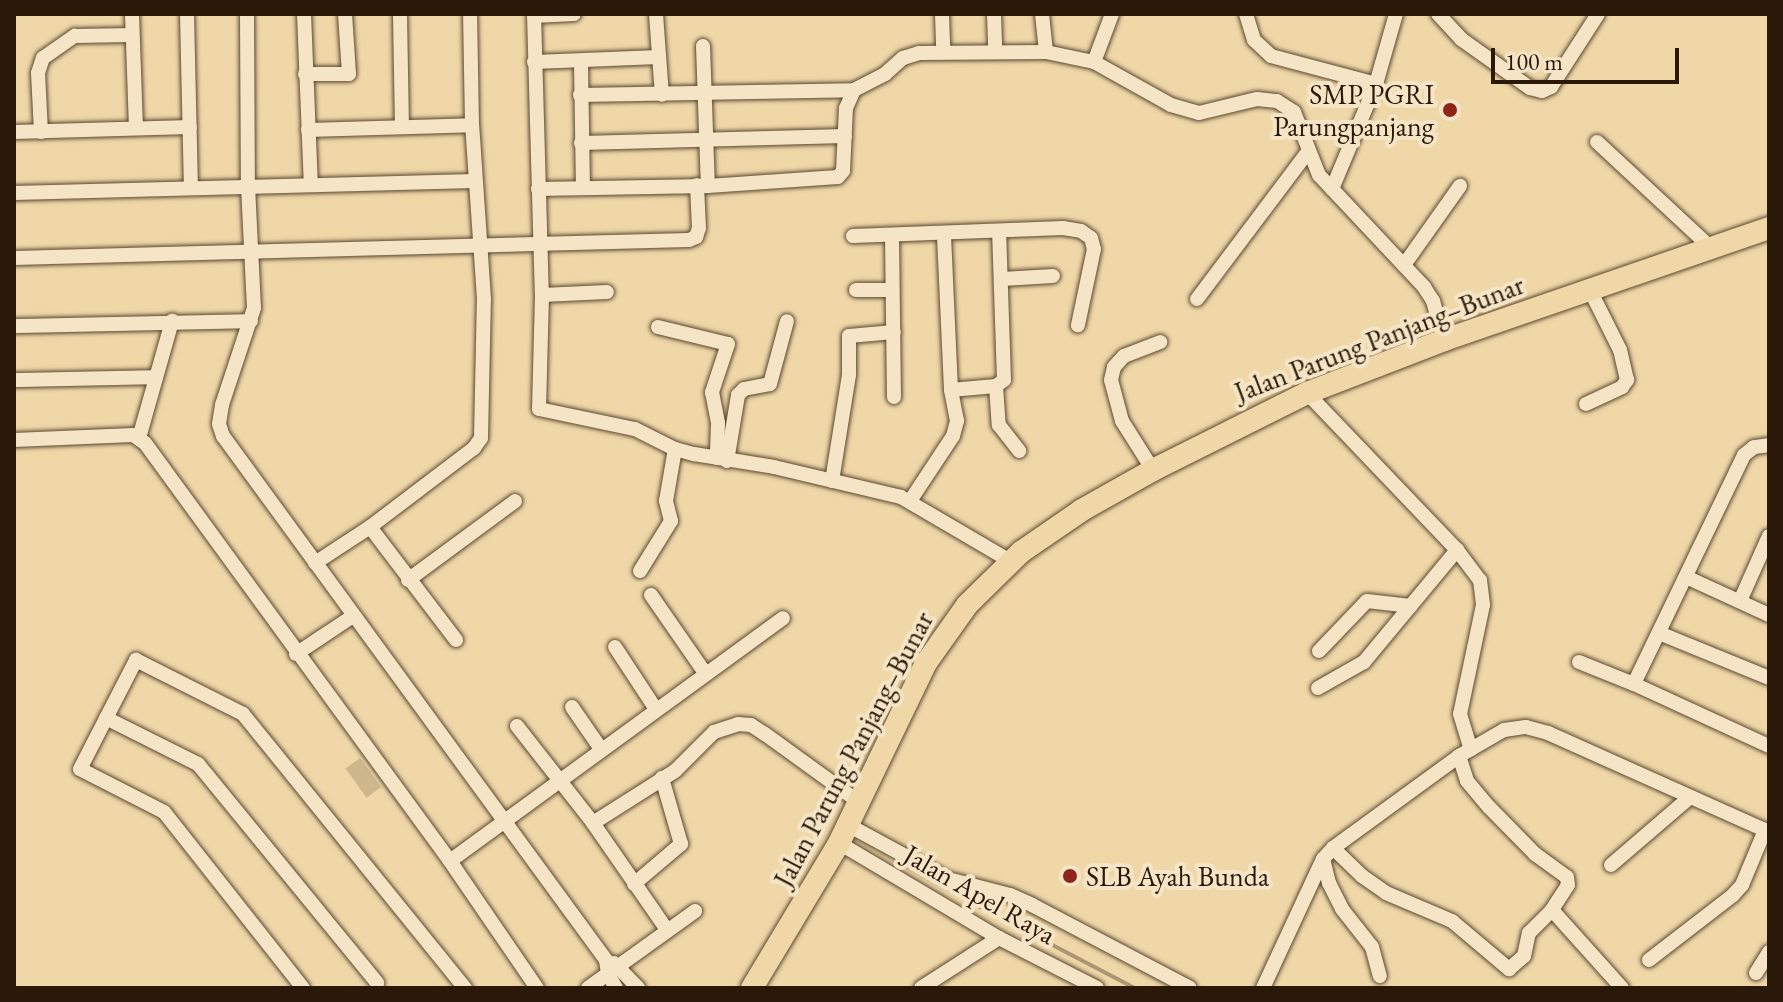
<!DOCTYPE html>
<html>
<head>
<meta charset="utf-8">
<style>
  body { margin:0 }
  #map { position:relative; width:1783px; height:1002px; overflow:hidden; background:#efd7a8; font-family:"EB Garamond",serif }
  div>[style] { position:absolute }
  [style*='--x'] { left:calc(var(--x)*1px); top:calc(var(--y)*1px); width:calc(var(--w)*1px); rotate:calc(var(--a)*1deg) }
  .green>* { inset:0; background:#ceb78d; transform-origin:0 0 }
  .stream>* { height:4px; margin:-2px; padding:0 2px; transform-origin:2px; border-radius:2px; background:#ac9672 }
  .roads { filter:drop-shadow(0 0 2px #5b4830) drop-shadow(0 0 2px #5b4830) }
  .street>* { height:14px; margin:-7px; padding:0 7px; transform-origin:7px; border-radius:7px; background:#f5e5c6 }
  .primary>* { height:22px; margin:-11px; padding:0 11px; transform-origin:11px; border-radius:11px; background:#efd7a8 }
  .dots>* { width:22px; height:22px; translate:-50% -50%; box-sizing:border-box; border:4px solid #f5e5c6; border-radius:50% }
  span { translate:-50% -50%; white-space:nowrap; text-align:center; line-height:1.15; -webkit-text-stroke:8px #f5e5c6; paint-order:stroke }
  .poi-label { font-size:28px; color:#2a1908 }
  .right { translate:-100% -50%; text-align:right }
  .left { translate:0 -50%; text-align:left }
  .street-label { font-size:28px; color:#2a1908 }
  .frame { position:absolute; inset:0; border:16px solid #2a1908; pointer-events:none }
  .scale { position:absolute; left:1491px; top:48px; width:188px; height:36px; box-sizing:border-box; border:4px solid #2a1908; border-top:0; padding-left:10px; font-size:24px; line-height:28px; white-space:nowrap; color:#2a1908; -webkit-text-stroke:6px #f5e5c6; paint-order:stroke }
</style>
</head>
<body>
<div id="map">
  <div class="green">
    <i style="left:360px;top:758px;width:36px;height:18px;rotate:54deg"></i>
  </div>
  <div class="stream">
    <i style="--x:976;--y:905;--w:179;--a:27.6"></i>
  </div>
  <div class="roads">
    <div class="street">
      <i style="--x:132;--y:14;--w:114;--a:88"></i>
      <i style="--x:187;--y:14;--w:174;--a:88.7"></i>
      <i style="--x:247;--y:14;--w:172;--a:89.7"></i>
      <i style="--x:248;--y:186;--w:122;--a:87.2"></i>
      <i style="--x:254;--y:308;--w:102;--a:108.3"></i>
      <i style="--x:222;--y:405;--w:19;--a:99"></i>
      <i style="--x:219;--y:424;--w:13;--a:72"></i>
      <i style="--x:223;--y:436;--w:649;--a:53.84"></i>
      <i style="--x:606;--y:960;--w:14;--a:82"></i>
      <i style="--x:608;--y:974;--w:16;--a:60"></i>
      <i style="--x:304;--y:14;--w:171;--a:87.7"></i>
      <i style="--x:400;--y:14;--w:113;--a:89"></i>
      <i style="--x:534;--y:14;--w:281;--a:88.4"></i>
      <i style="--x:542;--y:295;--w:114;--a:91.5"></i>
      <i style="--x:539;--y:409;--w:98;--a:11.8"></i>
      <i style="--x:635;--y:429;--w:45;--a:26.6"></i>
      <i style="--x:675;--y:449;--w:20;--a:15"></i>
      <i style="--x:694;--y:454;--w:81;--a:9.2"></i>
      <i style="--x:774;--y:467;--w:130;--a:13.3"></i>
      <i style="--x:901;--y:497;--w:126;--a:30.4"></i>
      <i style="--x:656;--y:14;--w:81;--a:85.8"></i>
      <i style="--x:942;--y:14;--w:38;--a:88"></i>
      <i style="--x:994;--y:14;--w:36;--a:88"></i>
      <i style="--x:1042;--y:14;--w:38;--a:84"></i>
      <i style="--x:1246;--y:14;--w:27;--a:73"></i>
      <i style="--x:1254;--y:40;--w:23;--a:43"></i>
      <i style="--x:1271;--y:56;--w:109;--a:14.9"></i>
      <i style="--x:1438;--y:14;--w:34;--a:47"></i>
      <i style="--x:1461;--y:39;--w:85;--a:35.4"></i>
      <i style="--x:1530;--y:88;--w:12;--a:14"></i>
      <i style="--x:1542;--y:91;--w:10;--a:-24"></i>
      <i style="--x:1551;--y:87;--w:87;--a:-57.2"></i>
      <i style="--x:534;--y:16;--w:40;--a:-2.9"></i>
      <i style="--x:703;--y:46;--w:140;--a:88"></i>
      <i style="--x:534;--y:62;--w:125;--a:-2.3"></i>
      <i style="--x:1094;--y:62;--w:51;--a:-69.4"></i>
      <i style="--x:581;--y:63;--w:124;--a:89.1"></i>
      <i style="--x:305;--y:74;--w:44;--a:0"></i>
      <i style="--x:349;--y:74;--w:60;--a:-93.8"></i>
      <i style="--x:580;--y:95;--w:274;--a:-1"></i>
      <i style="--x:308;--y:130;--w:164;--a:-1.7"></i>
      <i style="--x:14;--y:132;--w:176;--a:-1.6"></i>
      <i style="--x:41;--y:132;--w:59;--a:-92.9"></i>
      <i style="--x:38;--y:73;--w:16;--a:-72"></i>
      <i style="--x:43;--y:58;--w:39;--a:-35"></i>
      <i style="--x:75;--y:36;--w:57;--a:-1"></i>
      <i style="--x:1597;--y:142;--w:156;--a:42.9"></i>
      <i style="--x:581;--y:143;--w:264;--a:-1.5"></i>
      <i style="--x:538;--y:189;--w:170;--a:-1"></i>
      <i style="--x:708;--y:186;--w:130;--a:-4"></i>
      <i style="--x:838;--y:177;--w:8;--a:-50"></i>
      <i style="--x:843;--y:171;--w:63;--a:-87.3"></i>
      <i style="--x:846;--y:108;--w:20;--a:-66"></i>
      <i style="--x:854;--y:90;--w:35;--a:-27"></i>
      <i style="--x:885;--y:74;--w:24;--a:-42"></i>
      <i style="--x:903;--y:58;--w:17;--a:-17"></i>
      <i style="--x:919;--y:53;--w:127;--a:-0.5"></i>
      <i style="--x:1046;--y:52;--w:49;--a:11.8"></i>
      <i style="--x:1094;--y:62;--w:88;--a:29.2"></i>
      <i style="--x:1171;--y:105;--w:29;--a:16"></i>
      <i style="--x:1199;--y:113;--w:60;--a:-13.6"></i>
      <i style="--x:1257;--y:99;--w:20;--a:6"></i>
      <i style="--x:1277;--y:101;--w:20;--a:33"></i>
      <i style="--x:1294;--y:112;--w:68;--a:68.4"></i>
      <i style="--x:1319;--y:175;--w:154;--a:46.8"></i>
      <i style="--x:1424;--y:287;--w:17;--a:57"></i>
      <i style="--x:1433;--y:301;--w:41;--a:74.2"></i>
      <i style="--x:1332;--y:189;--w:114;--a:-67.3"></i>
      <i style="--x:1376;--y:84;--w:73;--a:-74.1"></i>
      <i style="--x:14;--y:193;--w:461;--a:-1.5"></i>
      <i style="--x:892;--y:235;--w:162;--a:89.3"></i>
      <i style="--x:853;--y:236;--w:210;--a:-2.2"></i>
      <i style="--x:1063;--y:228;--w:18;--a:9"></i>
      <i style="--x:1081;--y:231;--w:12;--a:35"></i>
      <i style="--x:1091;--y:238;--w:11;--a:75"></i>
      <i style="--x:1094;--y:249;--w:78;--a:101.9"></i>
      <i style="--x:14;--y:258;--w:675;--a:-1.53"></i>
      <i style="--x:689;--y:240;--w:8;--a:-23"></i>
      <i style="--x:696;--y:237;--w:9;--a:-72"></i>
      <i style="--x:699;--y:228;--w:43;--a:-92.7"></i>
      <i style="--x:1404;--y:265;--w:97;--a:-54.7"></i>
      <i style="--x:1002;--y:279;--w:51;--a:-3.4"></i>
      <i style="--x:856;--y:290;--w:36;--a:0"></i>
      <i style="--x:542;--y:295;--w:65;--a:-2.6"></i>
      <i style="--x:1197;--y:299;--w:183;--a:-53"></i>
      <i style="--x:14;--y:326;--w:237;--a:-1.2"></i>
      <i style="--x:658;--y:327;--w:72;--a:13.7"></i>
      <i style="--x:728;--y:344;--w:51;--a:108.4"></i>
      <i style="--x:712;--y:392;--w:32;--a:79"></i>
      <i style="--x:718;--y:423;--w:35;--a:92"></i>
      <i style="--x:14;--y:380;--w:142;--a:-1.2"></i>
      <i style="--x:996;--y:386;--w:39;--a:86"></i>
      <i style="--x:999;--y:425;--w:33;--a:52"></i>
      <i style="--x:951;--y:390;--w:45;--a:-5.1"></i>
      <i style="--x:996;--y:386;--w:10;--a:-37"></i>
      <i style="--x:1004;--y:380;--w:147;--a:-91.9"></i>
      <i style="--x:1307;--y:393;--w:217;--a:46.3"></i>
      <i style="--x:1457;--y:550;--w:38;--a:53"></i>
      <i style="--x:1480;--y:580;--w:25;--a:83"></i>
      <i style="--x:1483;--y:605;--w:111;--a:101.9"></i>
      <i style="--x:1460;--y:714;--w:37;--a:73"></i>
      <i style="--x:1586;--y:404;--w:40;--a:-25"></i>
      <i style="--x:1622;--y:387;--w:9;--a:-54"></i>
      <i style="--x:1627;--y:380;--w:31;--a:-103"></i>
      <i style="--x:1620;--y:350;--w:67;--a:-116.6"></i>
      <i style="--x:139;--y:438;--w:122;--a:-74.2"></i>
      <i style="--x:14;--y:440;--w:119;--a:-2.4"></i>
      <i style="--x:133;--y:435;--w:14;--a:34"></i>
      <i style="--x:145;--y:443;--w:517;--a:53.88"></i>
      <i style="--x:450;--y:861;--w:154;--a:55.6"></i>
      <i style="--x:1769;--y:445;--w:15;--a:172"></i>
      <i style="--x:1754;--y:447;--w:13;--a:141"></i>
      <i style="--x:1744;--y:455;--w:254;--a:115.7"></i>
      <i style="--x:1634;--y:684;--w:149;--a:24.7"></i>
      <i style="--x:727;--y:461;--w:67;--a:-80.5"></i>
      <i style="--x:738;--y:395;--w:8;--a:-45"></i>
      <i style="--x:744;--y:389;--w:26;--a:-11"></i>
      <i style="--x:770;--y:384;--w:65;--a:-74.9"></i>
      <i style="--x:1153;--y:470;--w:58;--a:-122.3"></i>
      <i style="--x:1122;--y:421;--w:42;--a:-105"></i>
      <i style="--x:1111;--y:380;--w:13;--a:-77"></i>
      <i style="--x:1114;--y:367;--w:15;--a:-48"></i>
      <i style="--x:1124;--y:356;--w:39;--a:-21"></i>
      <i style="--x:832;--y:481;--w:107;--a:-80.9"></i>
      <i style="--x:849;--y:375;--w:39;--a:-90"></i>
      <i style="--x:849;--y:336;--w:45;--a:-5.1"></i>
      <i style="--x:910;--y:501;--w:78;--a:-56.5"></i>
      <i style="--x:953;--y:436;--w:16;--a:-75"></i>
      <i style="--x:957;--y:421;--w:32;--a:-101"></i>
      <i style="--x:951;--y:390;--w:155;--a:-92.6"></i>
      <i style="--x:370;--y:527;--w:142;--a:52.7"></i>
      <i style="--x:315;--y:563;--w:66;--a:-33.2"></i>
      <i style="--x:370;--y:527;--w:131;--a:-37.2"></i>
      <i style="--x:474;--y:448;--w:12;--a:-55"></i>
      <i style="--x:481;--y:438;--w:139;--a:-88.8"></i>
      <i style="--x:484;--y:299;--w:174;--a:-93.9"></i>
      <i style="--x:472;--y:125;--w:111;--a:-91"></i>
      <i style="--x:640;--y:571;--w:59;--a:-58.2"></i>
      <i style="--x:671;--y:521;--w:21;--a:-104"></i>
      <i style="--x:666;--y:501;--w:53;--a:-80.2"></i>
      <i style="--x:1686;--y:577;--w:91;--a:24.6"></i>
      <i style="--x:408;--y:580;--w:133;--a:-36.4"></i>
      <i style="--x:651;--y:595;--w:95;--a:55.3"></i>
      <i style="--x:1740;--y:601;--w:71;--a:-66"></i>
      <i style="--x:1659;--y:633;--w:119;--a:22.2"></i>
      <i style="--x:615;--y:647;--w:73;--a:56.7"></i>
      <i style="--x:1319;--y:651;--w:69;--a:-46.2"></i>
      <i style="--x:1367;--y:601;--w:44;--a:6.5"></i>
      <i style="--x:296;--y:654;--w:69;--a:-33.7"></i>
      <i style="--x:1579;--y:662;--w:59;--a:21.8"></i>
      <i style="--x:1318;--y:688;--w:53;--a:-29.5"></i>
      <i style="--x:1364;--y:662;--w:146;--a:-50.3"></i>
      <i style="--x:572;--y:707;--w:51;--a:55.4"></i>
      <i style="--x:106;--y:718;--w:103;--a:26.6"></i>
      <i style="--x:198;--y:764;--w:283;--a:50.7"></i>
      <i style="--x:517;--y:726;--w:123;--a:51.9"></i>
      <i style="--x:593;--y:823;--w:130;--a:55.3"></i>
      <i style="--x:1459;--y:756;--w:26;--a:72"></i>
      <i style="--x:1467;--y:781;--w:34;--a:50"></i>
      <i style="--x:1489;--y:807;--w:66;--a:45.6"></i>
      <i style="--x:1535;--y:854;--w:39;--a:36"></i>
      <i style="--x:1567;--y:877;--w:8;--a:83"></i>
      <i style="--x:1568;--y:885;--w:30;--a:123"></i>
      <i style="--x:1552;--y:910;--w:105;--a:48.1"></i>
      <i style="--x:593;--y:823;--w:97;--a:-32.4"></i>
      <i style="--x:675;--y:771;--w:55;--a:-45"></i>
      <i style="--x:714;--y:732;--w:25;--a:-18"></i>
      <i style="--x:738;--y:724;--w:13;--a:4"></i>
      <i style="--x:751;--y:725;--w:17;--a:33"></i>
      <i style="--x:765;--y:734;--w:116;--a:35.9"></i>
      <i style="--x:848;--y:825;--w:114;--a:28.4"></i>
      <i style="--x:948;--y:879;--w:64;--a:14.5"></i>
      <i style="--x:1010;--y:895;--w:24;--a:24"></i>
      <i style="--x:1032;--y:905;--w:178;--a:27.7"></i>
      <i style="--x:839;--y:843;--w:186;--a:30.7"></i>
      <i style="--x:999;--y:938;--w:110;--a:27"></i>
      <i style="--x:1333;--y:848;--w:40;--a:44"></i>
      <i style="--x:1362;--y:876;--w:29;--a:35"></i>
      <i style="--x:1386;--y:893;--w:72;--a:23"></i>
      <i style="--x:1452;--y:921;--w:75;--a:40.1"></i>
      <i style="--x:1509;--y:969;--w:20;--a:-41"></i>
      <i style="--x:1524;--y:956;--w:24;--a:-78"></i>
      <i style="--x:1529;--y:933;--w:33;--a:-45"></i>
      <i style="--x:1323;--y:859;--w:25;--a:76"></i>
      <i style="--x:1329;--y:883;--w:29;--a:63"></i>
      <i style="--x:1342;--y:909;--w:48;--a:51.7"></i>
      <i style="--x:1372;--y:947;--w:30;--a:75"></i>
      <i style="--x:450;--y:861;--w:412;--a:-36.1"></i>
      <i style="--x:1611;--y:865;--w:103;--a:-40.7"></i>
      <i style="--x:634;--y:884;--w:62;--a:-40.4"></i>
      <i style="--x:681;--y:844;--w:69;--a:-106.1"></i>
      <i style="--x:1649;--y:960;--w:106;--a:-37.7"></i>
      <i style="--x:1733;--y:895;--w:13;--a:-48"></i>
      <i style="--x:1742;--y:885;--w:60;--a:-67.3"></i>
      <i style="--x:614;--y:963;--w:35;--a:46"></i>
      <i style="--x:1756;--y:973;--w:25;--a:-58"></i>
      <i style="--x:303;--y:988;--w:224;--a:-128.3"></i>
      <i style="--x:164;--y:812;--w:94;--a:-152.9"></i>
      <i style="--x:80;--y:769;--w:123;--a:-62.8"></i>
      <i style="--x:136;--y:660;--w:120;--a:26.8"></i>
      <i style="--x:243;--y:714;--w:353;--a:51"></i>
      <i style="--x:588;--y:988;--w:132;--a:-35.7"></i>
      <i style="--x:921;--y:988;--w:93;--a:-32.7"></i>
      <i style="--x:1263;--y:988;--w:142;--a:-65.1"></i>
      <i style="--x:1323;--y:859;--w:15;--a:-48"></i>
      <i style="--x:1333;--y:848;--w:156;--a:-36.1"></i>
      <i style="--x:1459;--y:756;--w:52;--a:-30"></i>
      <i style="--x:1504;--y:730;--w:22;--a:-8"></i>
      <i style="--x:1526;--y:727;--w:23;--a:15"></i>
      <i style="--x:1548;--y:733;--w:242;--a:24.1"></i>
    </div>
    <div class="primary">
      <i style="--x:752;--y:988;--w:169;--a:-59"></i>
      <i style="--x:839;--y:843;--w:200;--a:-64.2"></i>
      <i style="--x:926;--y:663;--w:71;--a:-54.7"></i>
      <i style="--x:967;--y:605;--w:76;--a:-44.5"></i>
      <i style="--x:1021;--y:552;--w:74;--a:-34.5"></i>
      <i style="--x:1082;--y:510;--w:81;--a:-29.4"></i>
      <i style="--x:1153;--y:470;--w:172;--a:-26.6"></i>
      <i style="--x:1307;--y:393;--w:147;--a:-21.1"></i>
      <i style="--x:1444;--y:340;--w:344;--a:-19"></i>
    </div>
  </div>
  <div class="dots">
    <i style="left:1450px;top:110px;background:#8f2418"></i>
    <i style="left:1070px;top:876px;background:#8f2418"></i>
  </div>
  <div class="poi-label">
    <span class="right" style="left:1434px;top:110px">SMP PGRI<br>Parungpanjang</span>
    <span class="left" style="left:1086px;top:876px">SLB Ayah Bunda</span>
  </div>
  <div class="street-label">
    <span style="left:1379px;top:338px;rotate:-21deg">Jalan Parung Panjang–Bunar</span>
    <span style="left:853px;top:749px;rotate:-62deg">Jalan Parung Panjang–Bunar</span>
    <span style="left:980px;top:894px;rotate:30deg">Jalan Apel Raya</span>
  </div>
  <div class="frame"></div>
  <div class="scale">100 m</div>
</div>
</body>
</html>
